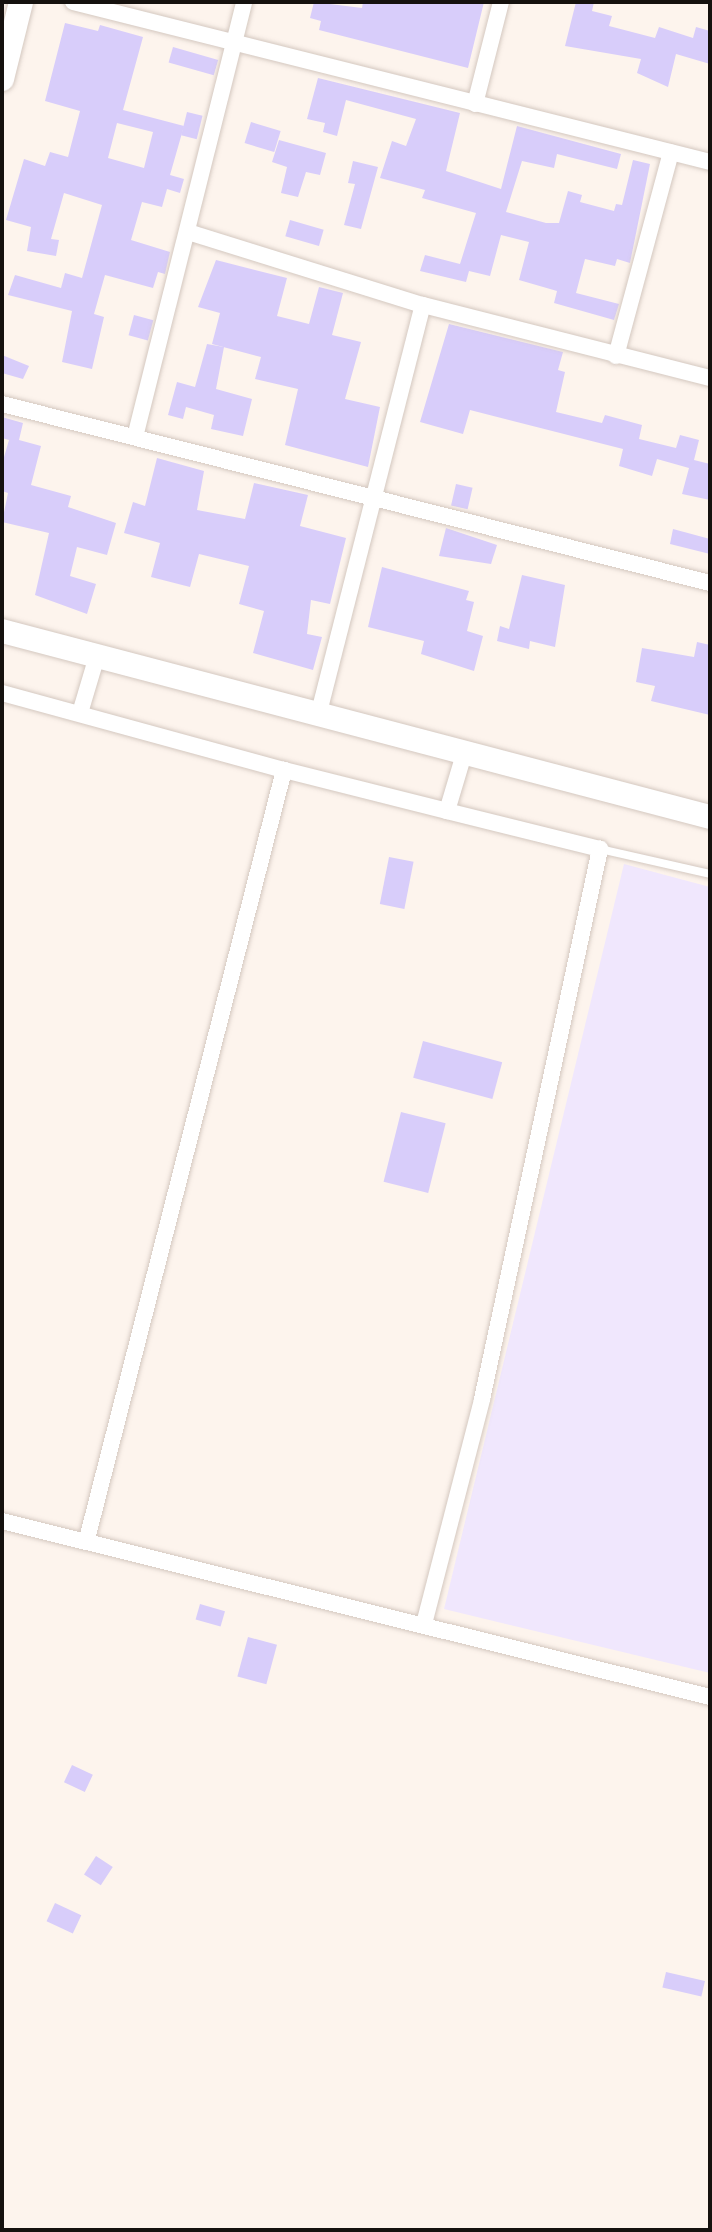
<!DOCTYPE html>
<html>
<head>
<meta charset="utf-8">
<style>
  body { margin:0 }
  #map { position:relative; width:712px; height:2232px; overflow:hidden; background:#fdf4ed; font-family:Quicksand,sans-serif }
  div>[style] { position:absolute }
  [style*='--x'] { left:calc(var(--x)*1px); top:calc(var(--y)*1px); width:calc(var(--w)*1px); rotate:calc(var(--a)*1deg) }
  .industrial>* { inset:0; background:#f0e7fd }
  .building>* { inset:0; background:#d8cdfa; transform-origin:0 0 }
  .roads { filter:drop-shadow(0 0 2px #d4c8c0) drop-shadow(0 0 2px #d4c8c0) }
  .lane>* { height:8px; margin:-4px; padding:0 4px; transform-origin:4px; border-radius:4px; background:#fff }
  .street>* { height:16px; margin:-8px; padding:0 8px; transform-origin:8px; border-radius:8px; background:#fff }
  .secondary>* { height:24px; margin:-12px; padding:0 12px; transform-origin:12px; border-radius:12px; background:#fff }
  span { translate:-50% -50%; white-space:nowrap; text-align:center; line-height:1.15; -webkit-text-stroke:6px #fff; paint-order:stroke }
  .frame { position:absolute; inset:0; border:4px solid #15110e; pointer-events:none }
</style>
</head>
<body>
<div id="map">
  <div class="industrial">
    <i style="clip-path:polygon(624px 864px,710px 887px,710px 1673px,444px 1609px)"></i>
  </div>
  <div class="building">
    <i style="clip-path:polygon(314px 2px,362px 8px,363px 2px,484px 2px,468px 68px,319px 30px,321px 21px,310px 18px)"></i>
    <i style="clip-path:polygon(576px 2px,594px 2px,592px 11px,612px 16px,609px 26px,655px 38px,659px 27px,693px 38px,696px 27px,710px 31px,710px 64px,676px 54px,668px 87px,637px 73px,641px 59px,565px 46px)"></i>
    <i style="clip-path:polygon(evenodd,65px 23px,98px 31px,100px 25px,143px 37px,123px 110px,184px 126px,170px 175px,184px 179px,180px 193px,167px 189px,162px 207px,142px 202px,131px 240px,170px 252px,165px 274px,158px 272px,153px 288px,105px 275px,94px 314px,104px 317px,92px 369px,62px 362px,72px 311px,8px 295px,15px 275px,61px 288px,65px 273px,82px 278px,102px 205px,64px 193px,51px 239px,59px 240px,56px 256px,27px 251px,31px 227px,6px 220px,24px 159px,45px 166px,50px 152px,68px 157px,80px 111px,45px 101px,65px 23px,117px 123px,153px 132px,144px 168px,108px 158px,117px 123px)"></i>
    <i style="left:173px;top:47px;width:47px;height:16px;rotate:16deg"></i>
    <i style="clip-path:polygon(318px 78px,460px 113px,446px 171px,501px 189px,517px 126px,621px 154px,617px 169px,557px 154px,554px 168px,522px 161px,506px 212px,546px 223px,559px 223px,568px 191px,582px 195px,580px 202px,614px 211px,616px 204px,622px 205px,633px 160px,650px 164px,630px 263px,617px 259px,615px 266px,585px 259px,576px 293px,619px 304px,614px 320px,554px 303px,557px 291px,519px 280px,529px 242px,501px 235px,490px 276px,469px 271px,466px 282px,420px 271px,425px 255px,460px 264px,476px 213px,422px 198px,425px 190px,380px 178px,392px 141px,406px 146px,416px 119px,346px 100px,337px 136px,323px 132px,325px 123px,307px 119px)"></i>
    <i style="left:187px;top:112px;width:16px;height:24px;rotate:14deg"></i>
    <i style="left:251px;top:122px;width:31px;height:22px;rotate:17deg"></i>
    <i style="clip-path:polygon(279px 140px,326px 153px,320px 175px,306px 172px,298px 197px,281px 193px,287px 167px,272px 162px)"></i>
    <i style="clip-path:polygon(353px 161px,378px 167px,361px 229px,344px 225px,355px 184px,348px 183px)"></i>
    <i style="left:290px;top:220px;width:35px;height:17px;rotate:16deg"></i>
    <i style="clip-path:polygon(216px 260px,287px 278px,277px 316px,309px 324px,319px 287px,343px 293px,332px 335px,361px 342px,345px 399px,380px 407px,368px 467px,285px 445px,298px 389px,255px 379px,261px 357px,212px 344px,220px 313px,198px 307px)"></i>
    <i style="left:134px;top:315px;width:20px;height:21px;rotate:15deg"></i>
    <i style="clip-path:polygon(449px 324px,563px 352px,558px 370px,565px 372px,556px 412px,602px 423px,605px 415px,642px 425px,639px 439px,676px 448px,680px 435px,699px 440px,694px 460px,710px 464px,710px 500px,682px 494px,689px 468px,657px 459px,652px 476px,619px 466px,623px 449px,470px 410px,463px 434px,420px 422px)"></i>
    <i style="clip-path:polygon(207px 344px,224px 347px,216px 389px,252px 399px,243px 436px,211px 429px,214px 415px,186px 407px,183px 419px,168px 415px,177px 382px,195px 387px)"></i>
    <i style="clip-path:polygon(2px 355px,29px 366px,23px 379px,2px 373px)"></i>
    <i style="clip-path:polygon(2px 417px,23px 423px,19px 440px,41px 446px,31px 485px,71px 496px,68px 507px,116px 523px,107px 555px,77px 547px,70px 576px,96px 584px,87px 614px,35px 595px,49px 533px,2px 522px,8px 493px,2px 491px,2px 464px,9px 440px,2px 438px)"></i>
    <i style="clip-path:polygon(157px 458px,204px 471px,197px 510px,245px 519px,254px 483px,308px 495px,300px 526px,346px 538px,330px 604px,311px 600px,307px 634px,322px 637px,313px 670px,253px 653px,264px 611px,239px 604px,249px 566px,199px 554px,190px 587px,151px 577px,160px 543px,124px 533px,133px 502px,145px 506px)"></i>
    <i style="left:456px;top:484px;width:17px;height:22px;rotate:13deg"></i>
    <i style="clip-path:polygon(446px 528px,497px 545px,491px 564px,439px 556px)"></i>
    <i style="clip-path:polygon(673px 529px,710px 539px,710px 554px,670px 544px)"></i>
    <i style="clip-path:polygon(382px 567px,469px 591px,466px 600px,474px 602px,467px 631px,483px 636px,474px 671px,421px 654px,424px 641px,368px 627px)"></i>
    <i style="clip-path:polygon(522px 575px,565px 585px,555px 647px,530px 641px,529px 649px,497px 641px,500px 626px,509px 629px)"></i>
    <i style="clip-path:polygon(697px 642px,710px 645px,710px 715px,651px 701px,655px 686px,636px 682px,642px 648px,694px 657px)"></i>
    <i style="left:389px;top:857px;width:25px;height:48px;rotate:11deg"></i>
    <i style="left:423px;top:1041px;width:82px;height:38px;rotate:15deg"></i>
    <i style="left:401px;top:1112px;width:46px;height:72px;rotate:14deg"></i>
    <i style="left:200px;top:1604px;width:26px;height:16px;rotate:16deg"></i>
    <i style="left:248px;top:1637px;width:30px;height:41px;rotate:15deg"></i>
    <i style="left:72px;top:1765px;width:23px;height:19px;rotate:25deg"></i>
    <i style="left:96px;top:1856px;width:20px;height:22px;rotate:33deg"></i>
    <i style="left:55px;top:1903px;width:29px;height:20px;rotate:25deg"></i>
    <i style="left:666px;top:1972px;width:40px;height:16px;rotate:13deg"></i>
  </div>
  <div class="roads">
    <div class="lane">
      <i style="--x:600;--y:849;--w:113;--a:12.8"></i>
    </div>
    <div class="street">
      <i style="--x:73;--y:2;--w:657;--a:14.1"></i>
      <i style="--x:475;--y:104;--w:105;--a:-75.7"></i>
      <i style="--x:188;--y:232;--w:246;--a:17.3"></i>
      <i style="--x:423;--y:305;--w:296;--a:14.3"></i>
      <i style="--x:616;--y:356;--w:211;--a:-74.9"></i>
      <i style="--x:2;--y:404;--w:730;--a:14.19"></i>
      <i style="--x:135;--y:437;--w:448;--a:-75.9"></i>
      <i style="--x:2;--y:693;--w:292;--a:15.3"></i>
      <i style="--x:80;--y:713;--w:59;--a:-73.4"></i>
      <i style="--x:318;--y:716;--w:424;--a:-75.7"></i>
      <i style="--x:2;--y:1521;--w:730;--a:13.96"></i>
      <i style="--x:87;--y:1539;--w:794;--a:-75.63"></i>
      <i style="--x:284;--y:770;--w:168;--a:14.1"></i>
      <i style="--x:424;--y:1624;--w:232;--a:-75.5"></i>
      <i style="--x:482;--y:1399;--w:563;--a:-77.89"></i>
      <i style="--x:600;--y:849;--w:158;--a:-166.1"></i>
      <i style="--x:447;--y:811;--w:59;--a:-73.4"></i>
    </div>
    <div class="secondary">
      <i style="--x:2;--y:79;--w:79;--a:-76.1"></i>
      <i style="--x:2;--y:631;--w:732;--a:14.72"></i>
    </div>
  </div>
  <div class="frame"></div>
</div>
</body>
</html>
